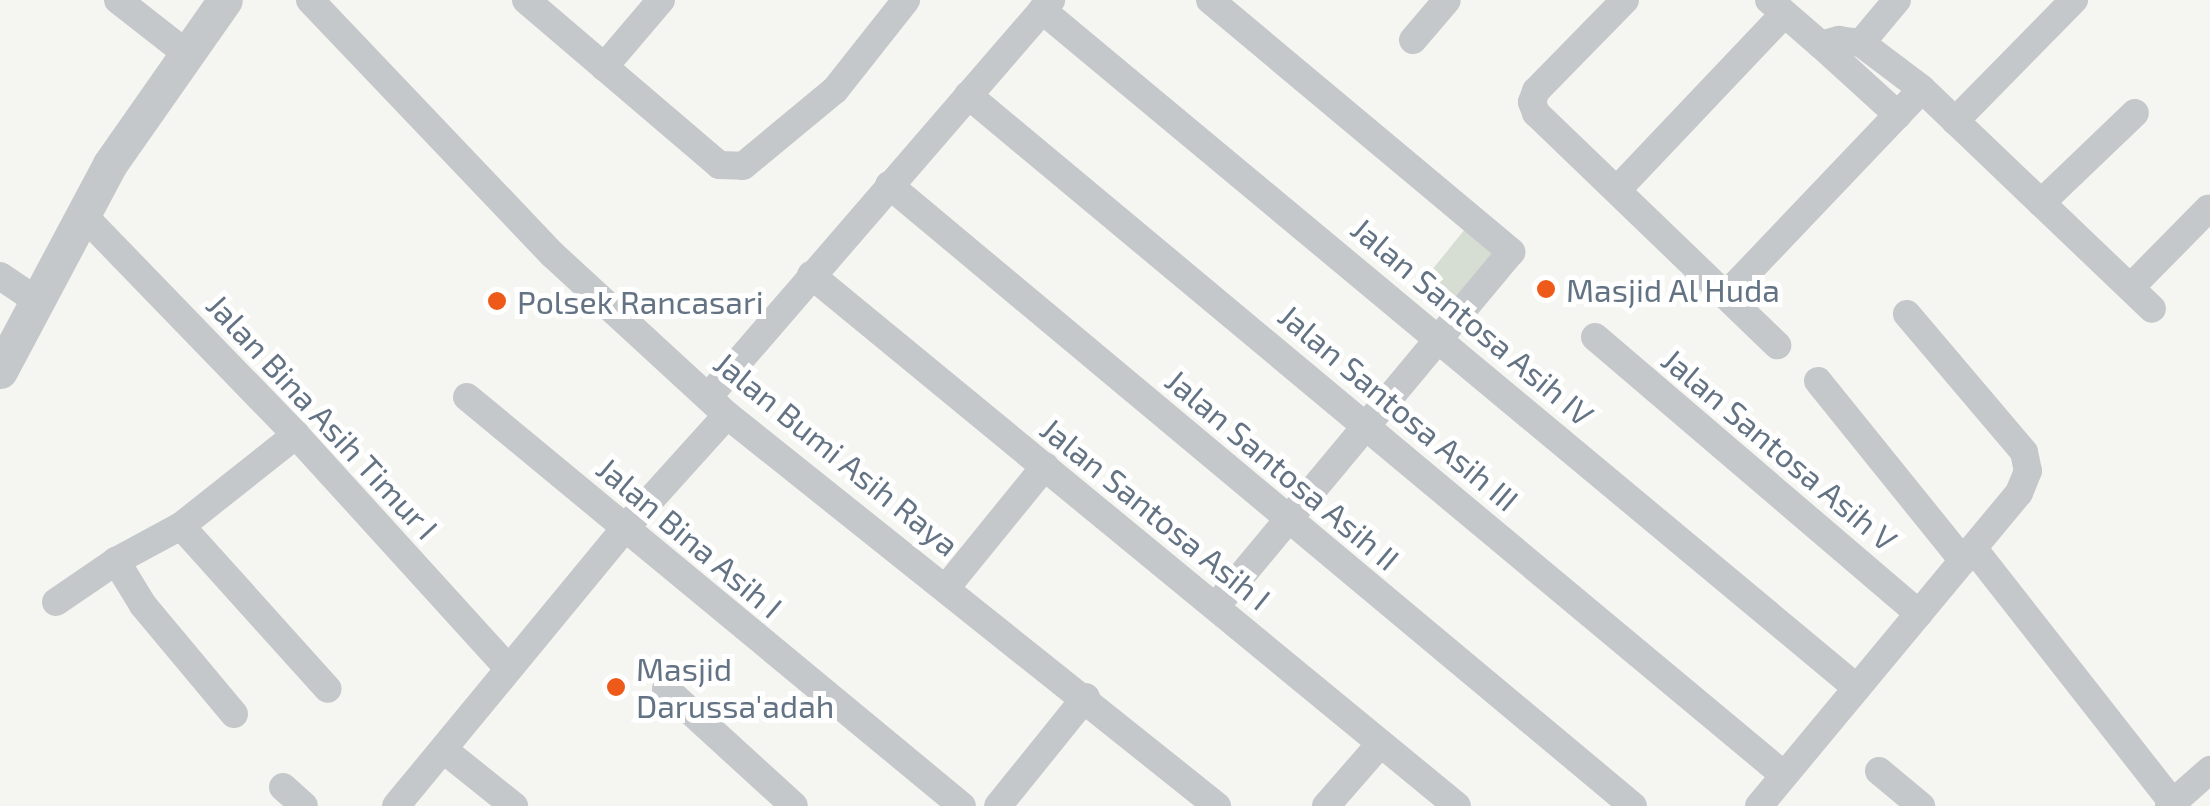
<!DOCTYPE html>
<html>
<head>
<meta charset="utf-8">
<style>
  body { margin:0 }
  #map { position:relative; width:2210px; height:806px; overflow:hidden; background:#f5f6f1; font-family:"Exo 2",sans-serif }
  div>[style] { position:absolute }
  [style*='--x'] { left:calc(var(--x)*1px); top:calc(var(--y)*1px); width:calc(var(--w)*1px); rotate:calc(var(--a)*1deg) }
  .green>* { inset:0; background:#d6ddd2; transform-origin:0 0 }
  .minor>* { height:28px; margin:-14px; padding:0 14px; transform-origin:14px; border-radius:14px; background:#c5c8cb }
  .tertiary>* { height:35px; margin:-17.5px; padding:0 17.5px; transform-origin:17.5px; border-radius:17.5px; background:#c5c8cb }
  .dots>* { width:28px; height:28px; translate:-50% -50%; box-sizing:border-box; border:5px solid #fff; border-radius:50% }
  span { translate:-50% -50%; white-space:nowrap; text-align:center; line-height:1.15; -webkit-text-stroke:10px #fff; paint-order:stroke }
  .poi-label { font-size:32px; color:#637384 }
  .left { translate:0 -50%; text-align:left }
  .street-label { font-size:32px; color:#637384 }
</style>
</head>
<body>
<div id="map">
  <div class="green">
    <i style="left:1470px;top:223px;width:43px;height:84px;rotate:39deg"></i>
  </div>
  <div class="minor">
    <i style="--x:118;--y:0;--w:88;--a:38"></i>
    <i style="--x:310;--y:0;--w:352;--a:46.4"></i>
    <i style="--x:553;--y:255;--w:236;--a:42.6"></i>
    <i style="--x:727;--y:415;--w:627;--a:38.59"></i>
    <i style="--x:526;--y:0;--w:254;--a:40.5"></i>
    <i style="--x:719;--y:165;--w:24;--a:2"></i>
    <i style="--x:743;--y:166;--w:119;--a:-39.6"></i>
    <i style="--x:835;--y:90;--w:115;--a:-51.7"></i>
    <i style="--x:1210;--y:0;--w:393;--a:39.9"></i>
    <i style="--x:1511;--y:252;--w:461;--a:129.8"></i>
    <i style="--x:1625;--y:0;--w:127;--a:134.4"></i>
    <i style="--x:1536;--y:91;--w:12;--a:110"></i>
    <i style="--x:1532;--y:102;--w:12;--a:70"></i>
    <i style="--x:1536;--y:113;--w:335;--a:43.9"></i>
    <i style="--x:1769;--y:0;--w:69;--a:40.9"></i>
    <i style="--x:1821;--y:45;--w:19;--a:-16"></i>
    <i style="--x:1839;--y:40;--w:22;--a:8"></i>
    <i style="--x:1861;--y:43;--w:76;--a:37"></i>
    <i style="--x:1922;--y:89;--w:318;--a:43.7"></i>
    <i style="--x:1042;--y:10;--w:1060;--a:39.76"></i>
    <i style="--x:1413;--y:40;--w:52;--a:-49.6"></i>
    <i style="--x:1861;--y:43;--w:56;--a:-50.1"></i>
    <i style="--x:1821;--y:45;--w:104;--a:42.3"></i>
    <i style="--x:604;--y:67;--w:88;--a:-49.6"></i>
    <i style="--x:968;--y:95;--w:1062;--a:39.81"></i>
    <i style="--x:1955;--y:121;--w:170;--a:-45.5"></i>
    <i style="--x:889;--y:185;--w:969;--a:39.85"></i>
    <i style="--x:1617;--y:190;--w:243;--a:-46.5"></i>
    <i style="--x:2041;--y:203;--w:130;--a:-43.8"></i>
    <i style="--x:83;--y:215;--w:306;--a:45.9"></i>
    <i style="--x:296;--y:435;--w:316;--a:47.7"></i>
    <i style="--x:811;--y:275;--w:836;--a:39.42"></i>
    <i style="--x:0;--y:276;--w:47;--a:33.7"></i>
    <i style="--x:2131;--y:287;--w:110;--a:-45.4"></i>
    <i style="--x:1726;--y:295;--w:284;--a:-46.4"></i>
    <i style="--x:1595;--y:337;--w:426;--a:40.5"></i>
    <i style="--x:1818;--y:381;--w:231;--a:51.1"></i>
    <i style="--x:467;--y:397;--w:642;--a:39.57"></i>
    <i style="--x:708;--y:397;--w:525;--a:-49.17"></i>
    <i style="--x:181;--y:526;--w:219;--a:48"></i>
    <i style="--x:1973;--y:548;--w:323;--a:51.9"></i>
    <i style="--x:946;--y:588;--w:157;--a:-50.9"></i>
    <i style="--x:56;--y:602;--w:73;--a:-34.3"></i>
    <i style="--x:666;--y:689;--w:173;--a:42.4"></i>
    <i style="--x:234;--y:714;--w:142;--a:-129.9"></i>
    <i style="--x:143;--y:605;--w:52;--a:-121.5"></i>
    <i style="--x:116;--y:561;--w:74;--a:-28.3"></i>
    <i style="--x:181;--y:526;--w:147;--a:-38.4"></i>
    <i style="--x:444;--y:750;--w:90;--a:38.7"></i>
    <i style="--x:1879;--y:771;--w:55;--a:39.8"></i>
    <i style="--x:283;--y:787;--w:28;--a:42"></i>
    <i style="--x:396;--y:806;--w:360;--a:-50.5"></i>
    <i style="--x:625;--y:528;--w:152;--a:-47.9"></i>
    <i style="--x:998;--y:806;--w:140;--a:-51.1"></i>
    <i style="--x:1326;--y:806;--w:82;--a:-48.9"></i>
    <i style="--x:1759;--y:806;--w:407;--a:-50.3"></i>
    <i style="--x:2019;--y:493;--w:24;--a:-68"></i>
    <i style="--x:2028;--y:471;--w:19;--a:-102"></i>
    <i style="--x:2024;--y:452;--w:181;--a:-130.3"></i>
    <i style="--x:2169;--y:806;--w:55;--a:-41.3"></i>
  </div>
  <div class="tertiary">
    <i style="--x:0;--y:371;--w:234;--a:-62"></i>
    <i style="--x:110;--y:164;--w:200;--a:-55"></i>
  </div>
  <div class="dots">
    <i style="left:1546px;top:289px;background:#ed5a1a"></i>
    <i style="left:497px;top:301px;background:#ed5a1a"></i>
    <i style="left:616px;top:687px;background:#ed5a1a"></i>
  </div>
  <div class="poi-label">
    <span class="left" style="left:1566px;top:289px">Masjid Al Huda</span>
    <span class="left" style="left:517px;top:301px">Polsek Rancasari</span>
    <span class="left" style="left:636px;top:687px">Masjid<br>Darussa'adah</span>
  </div>
  <div class="street-label">
    <span style="left:1473px;top:321px;rotate:40deg">Jalan Santosa Asih IV</span>
    <span style="left:1399px;top:407px;rotate:40deg">Jalan Santosa Asih III</span>
    <span style="left:323px;top:416px;rotate:47deg">Jalan Bina Asih Timur I</span>
    <span style="left:1780px;top:449px;rotate:40deg">Jalan Santosa Asih V</span>
    <span style="left:837px;top:453px;rotate:39deg">Jalan Bumi Asih Raya</span>
    <span style="left:1283px;top:469px;rotate:40deg">Jalan Santosa Asih II</span>
    <span style="left:1156px;top:513px;rotate:39deg">Jalan Santosa Asih I</span>
    <span style="left:690px;top:537px;rotate:40deg">Jalan Bina Asih I</span>
  </div>
</div>
</body>
</html>
